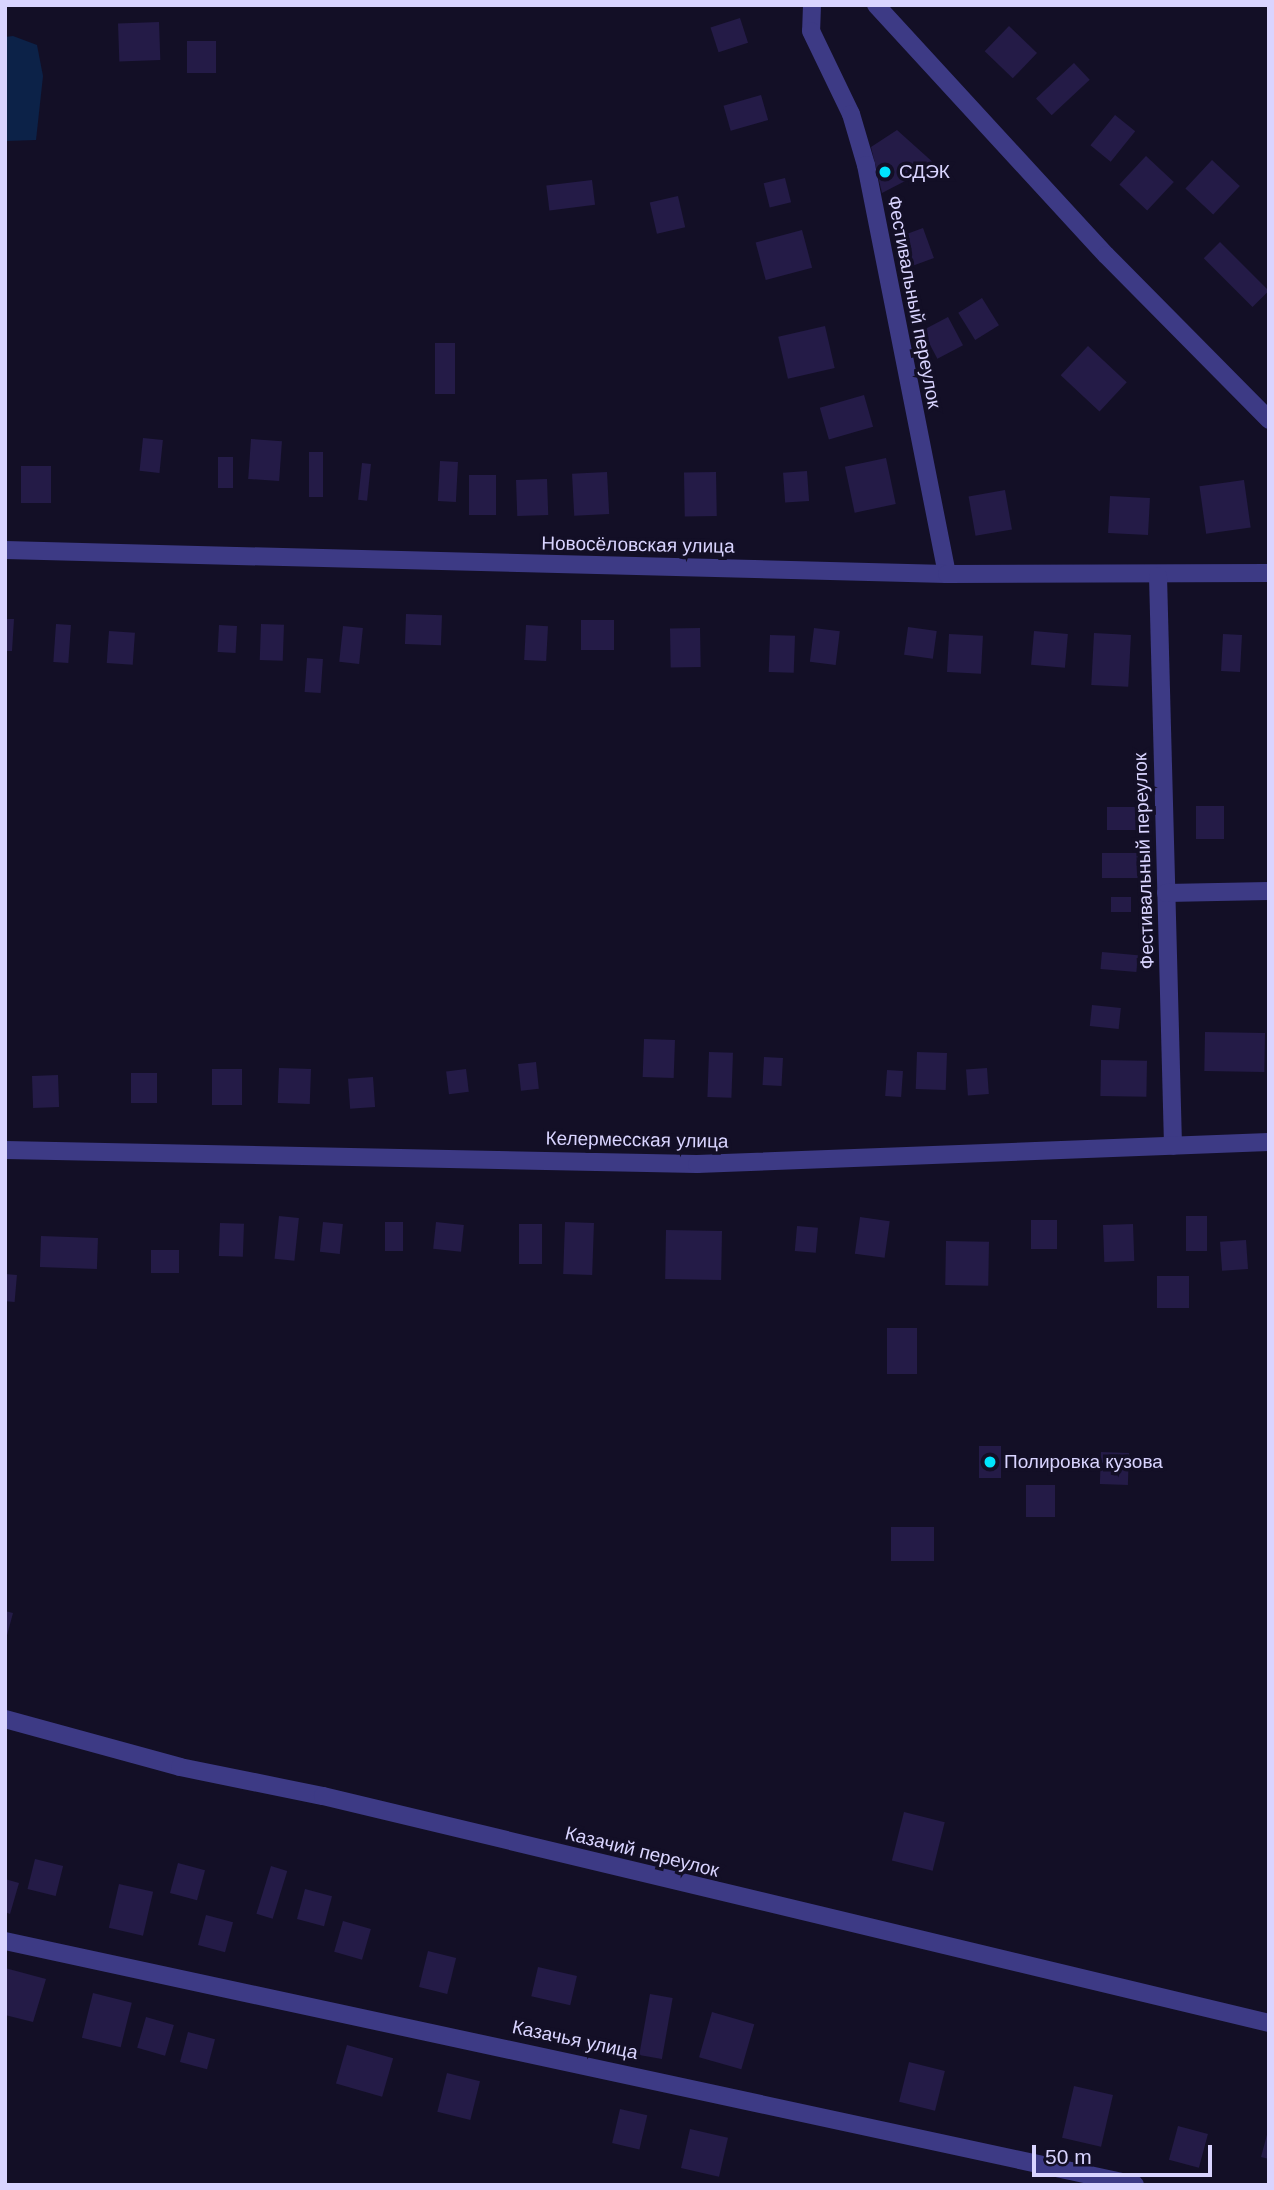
<!DOCTYPE html>
<html>
<head>
<meta charset="utf-8">
<style>
  body { margin:0 }
  #map { position:relative; width:1274px; height:2190px; overflow:hidden; background:#130f26; font-family:Helvetica,sans-serif }
  div>[style] { position:absolute }
  [style*='--x'] { left:calc(var(--x)*1px); top:calc(var(--y)*1px); width:calc(var(--w)*1px); rotate:calc(var(--a)*1deg) }
  .water>* { inset:0; background:#0c2248 }
  .building>* { inset:0; background:#241b47; transform-origin:0 0 }
  .minor>* { height:18px; margin:-9px; padding:0 9px; transform-origin:9px; border-radius:9px; background:#3d3a85 }
  .dots>* { width:19px; height:19px; translate:-50% -50%; box-sizing:border-box; border:4px solid #130f26; border-radius:50% }
  span { translate:-50% -50%; white-space:nowrap; text-align:center; line-height:1.15; -webkit-text-stroke:7px #130f26; paint-order:stroke }
  .poi-label { font-size:19px; color:#d9d4ff }
  .left { translate:0 -50%; text-align:left }
  .street-label { font-size:19px; color:#d9d4ff }
  .frame { position:absolute; inset:0; border:7px solid #d9d4ff; pointer-events:none }
  .scale { position:absolute; left:1032px; top:2145px; width:180px; height:32px; box-sizing:border-box; border:4px solid #d9d4ff; border-top:0; padding-left:9px; font-size:21px; line-height:24px; white-space:nowrap; color:#d9d4ff; -webkit-text-stroke:5px #130f26; paint-order:stroke }
</style>
</head>
<body>
<div id="map">
  <div class="water">
    <i style="clip-path:polygon(13px 36px,37px 45px,43px 76px,36px 140px,5px 141px,5px 37px)"></i>
  </div>
  <div class="building">
    <i style="left:740px;top:18px;width:26px;height:31px;rotate:72deg"></i>
    <i style="left:159px;top:22px;width:38px;height:41px;rotate:88deg"></i>
    <i style="left:1009px;top:26px;width:39px;height:35px;rotate:44deg"></i>
    <i style="left:187px;top:41px;width:29px;height:32px"></i>
    <i style="left:1074px;top:63px;width:23px;height:52px;rotate:47deg"></i>
    <i style="left:761px;top:95px;width:26px;height:39px;rotate:74deg"></i>
    <i style="left:1115px;top:115px;width:26px;height:39px;rotate:39deg"></i>
    <i style="clip-path:polygon(897px 130px,936px 165px,882px 193px,871px 147px)"></i>
    <i style="left:1146px;top:156px;width:38px;height:39px;rotate:43deg"></i>
    <i style="left:1212px;top:160px;width:38px;height:39px;rotate:43deg"></i>
    <i style="left:785px;top:178px;width:25px;height:22px;rotate:76deg"></i>
    <i style="left:592px;top:180px;width:25px;height:46px;rotate:83deg"></i>
    <i style="left:678px;top:196px;width:32px;height:29px;rotate:77deg"></i>
    <i style="left:923px;top:228px;width:32px;height:29px;rotate:70deg"></i>
    <i style="left:802px;top:230px;width:39px;height:48px;rotate:75deg"></i>
    <i style="left:1220px;top:242px;width:69px;height:23px;rotate:45deg"></i>
    <i style="left:982px;top:298px;width:32px;height:28px;rotate:58deg"></i>
    <i style="left:948px;top:317px;width:32px;height:29px;rotate:62deg"></i>
    <i style="left:825px;top:326px;width:43px;height:48px;rotate:77deg"></i>
    <i style="left:435px;top:343px;width:20px;height:51px"></i>
    <i style="left:1088px;top:346px;width:53px;height:40px;rotate:43deg"></i>
    <i style="left:864px;top:395px;width:33px;height:46px;rotate:74deg"></i>
    <i style="left:143px;top:438px;width:20px;height:33px;rotate:6deg"></i>
    <i style="left:251px;top:439px;width:31px;height:40px;rotate:4deg"></i>
    <i style="left:309px;top:452px;width:14px;height:45px"></i>
    <i style="left:218px;top:457px;width:15px;height:31px"></i>
    <i style="left:886px;top:458px;width:47px;height:42px;rotate:78deg"></i>
    <i style="left:440px;top:461px;width:18px;height:40px;rotate:3deg"></i>
    <i style="left:362px;top:463px;width:9px;height:37px;rotate:6deg"></i>
    <i style="left:21px;top:466px;width:30px;height:37px"></i>
    <i style="left:807px;top:471px;width:30px;height:24px;rotate:86deg"></i>
    <i style="left:607px;top:472px;width:42px;height:35px;rotate:87deg"></i>
    <i style="left:716px;top:472px;width:44px;height:32px;rotate:89deg"></i>
    <i style="left:469px;top:475px;width:27px;height:40px"></i>
    <i style="left:547px;top:479px;width:36px;height:31px;rotate:88deg"></i>
    <i style="left:1244px;top:480px;width:48px;height:45px;rotate:82deg"></i>
    <i style="left:1005px;top:490px;width:40px;height:37px;rotate:80deg"></i>
    <i style="left:1110px;top:496px;width:40px;height:37px;rotate:3deg"></i>
    <i style="left:406px;top:614px;width:36px;height:30px;rotate:2deg"></i>
    <i style="clip-path:polygon(5px 619px,14px 619px,12px 651px,5px 651px)"></i>
    <i style="left:614px;top:620px;width:30px;height:33px;rotate:90deg"></i>
    <i style="left:56px;top:624px;width:15px;height:38px;rotate:4deg"></i>
    <i style="left:261px;top:624px;width:23px;height:36px;rotate:2deg"></i>
    <i style="left:219px;top:625px;width:18px;height:27px;rotate:3deg"></i>
    <i style="left:526px;top:625px;width:22px;height:35px;rotate:3deg"></i>
    <i style="left:343px;top:626px;width:20px;height:36px;rotate:6deg"></i>
    <i style="left:908px;top:627px;width:29px;height:28px;rotate:8deg"></i>
    <i style="left:700px;top:628px;width:39px;height:30px;rotate:89deg"></i>
    <i style="left:814px;top:628px;width:26px;height:34px;rotate:7deg"></i>
    <i style="left:109px;top:631px;width:26px;height:32px;rotate:4deg"></i>
    <i style="left:1034px;top:631px;width:34px;height:34px;rotate:5deg"></i>
    <i style="left:1094px;top:633px;width:37px;height:52px;rotate:3deg"></i>
    <i style="left:949px;top:634px;width:34px;height:38px;rotate:3deg"></i>
    <i style="left:1223px;top:634px;width:19px;height:37px;rotate:3deg"></i>
    <i style="left:770px;top:635px;width:25px;height:37px;rotate:2deg"></i>
    <i style="left:307px;top:658px;width:16px;height:34px;rotate:4deg"></i>
    <i style="left:1196px;top:806px;width:28px;height:33px"></i>
    <i style="left:1107px;top:807px;width:31px;height:23px"></i>
    <i style="left:1102px;top:853px;width:36px;height:25px"></i>
    <i style="left:1111px;top:897px;width:20px;height:15px"></i>
    <i style="left:1102px;top:952px;width:36px;height:17px;rotate:5deg"></i>
    <i style="left:1092px;top:1005px;width:29px;height:21px;rotate:6deg"></i>
    <i style="left:1205px;top:1032px;width:60px;height:39px;rotate:1deg"></i>
    <i style="left:644px;top:1039px;width:31px;height:38px;rotate:2deg"></i>
    <i style="left:709px;top:1052px;width:24px;height:45px;rotate:2deg"></i>
    <i style="left:917px;top:1052px;width:30px;height:37px;rotate:2deg"></i>
    <i style="left:764px;top:1057px;width:19px;height:28px;rotate:3deg"></i>
    <i style="left:1101px;top:1060px;width:46px;height:36px;rotate:1deg"></i>
    <i style="left:536px;top:1062px;width:27px;height:18px;rotate:84deg"></i>
    <i style="left:279px;top:1068px;width:32px;height:35px;rotate:2deg"></i>
    <i style="left:987px;top:1068px;width:26px;height:21px;rotate:86deg"></i>
    <i style="left:212px;top:1069px;width:30px;height:36px"></i>
    <i style="left:466px;top:1069px;width:23px;height:20px;rotate:83deg"></i>
    <i style="left:887px;top:1070px;width:16px;height:26px;rotate:4deg"></i>
    <i style="left:131px;top:1073px;width:26px;height:30px"></i>
    <i style="left:58px;top:1075px;width:32px;height:26px;rotate:88deg"></i>
    <i style="left:373px;top:1077px;width:30px;height:25px;rotate:86deg"></i>
    <i style="left:279px;top:1216px;width:20px;height:43px;rotate:6deg"></i>
    <i style="left:1186px;top:1216px;width:21px;height:35px"></i>
    <i style="left:860px;top:1217px;width:30px;height:37px;rotate:8deg"></i>
    <i style="left:1031px;top:1220px;width:26px;height:29px"></i>
    <i style="left:323px;top:1222px;width:20px;height:30px;rotate:6deg"></i>
    <i style="left:385px;top:1222px;width:18px;height:29px"></i>
    <i style="left:436px;top:1222px;width:28px;height:27px;rotate:6deg"></i>
    <i style="left:565px;top:1222px;width:29px;height:52px;rotate:2deg"></i>
    <i style="left:220px;top:1223px;width:24px;height:33px;rotate:2deg"></i>
    <i style="left:519px;top:1224px;width:23px;height:40px"></i>
    <i style="left:1133px;top:1224px;width:37px;height:30px;rotate:88deg"></i>
    <i style="left:797px;top:1226px;width:21px;height:25px;rotate:5deg"></i>
    <i style="left:666px;top:1230px;width:56px;height:49px;rotate:1deg"></i>
    <i style="left:41px;top:1236px;width:57px;height:31px;rotate:2deg"></i>
    <i style="left:1246px;top:1240px;width:29px;height:26px;rotate:86deg"></i>
    <i style="left:946px;top:1241px;width:43px;height:44px;rotate:1deg"></i>
    <i style="left:151px;top:1250px;width:28px;height:23px"></i>
    <i style="left:5px;top:1274px;width:12px;height:27px;rotate:5deg"></i>
    <i style="left:1157px;top:1276px;width:32px;height:32px"></i>
    <i style="left:887px;top:1328px;width:30px;height:46px"></i>
    <i style="left:979px;top:1446px;width:22px;height:32px"></i>
    <i style="left:1101px;top:1452px;width:28px;height:32px;rotate:2deg"></i>
    <i style="left:1026px;top:1485px;width:29px;height:32px"></i>
    <i style="left:891px;top:1527px;width:43px;height:34px"></i>
    <i style="clip-path:polygon(5px 1611px,13px 1613px,6px 1639px,5px 1639px)"></i>
    <i style="left:904px;top:1812px;width:42px;height:50px;rotate:14deg"></i>
    <i style="left:35px;top:1859px;width:29px;height:31px;rotate:14deg"></i>
    <i style="left:178px;top:1863px;width:28px;height:31px;rotate:15deg"></i>
    <i style="left:271px;top:1866px;width:17px;height:50px;rotate:17deg"></i>
    <i style="clip-path:polygon(5px 1879px,19px 1883px,10px 1914px,5px 1912px)"></i>
    <i style="left:119px;top:1884px;width:35px;height:45px;rotate:13deg"></i>
    <i style="left:305px;top:1889px;width:28px;height:31px;rotate:15deg"></i>
    <i style="left:206px;top:1915px;width:28px;height:31px;rotate:15deg"></i>
    <i style="left:343px;top:1921px;width:29px;height:32px;rotate:16deg"></i>
    <i style="left:428px;top:1951px;width:29px;height:37px;rotate:14deg"></i>
    <i style="left:538px;top:1967px;width:40px;height:30px;rotate:13deg"></i>
    <i style="clip-path:polygon(5px 1968px,46px 1979px,33px 2022px,5px 2015px)"></i>
    <i style="left:93px;top:1993px;width:40px;height:46px;rotate:14deg"></i>
    <i style="left:650px;top:1994px;width:23px;height:62px;rotate:10deg"></i>
    <i style="left:712px;top:2012px;width:44px;height:47px;rotate:16deg"></i>
    <i style="left:146px;top:2017px;width:29px;height:32px;rotate:16deg"></i>
    <i style="left:188px;top:2032px;width:28px;height:31px;rotate:15deg"></i>
    <i style="left:347px;top:2045px;width:48px;height:40px;rotate:16deg"></i>
    <i style="left:909px;top:2062px;width:37px;height:41px;rotate:14deg"></i>
    <i style="left:447px;top:2073px;width:34px;height:40px;rotate:14deg"></i>
    <i style="left:1074px;top:2086px;width:40px;height:53px;rotate:13deg"></i>
    <i style="left:620px;top:2109px;width:28px;height:35px;rotate:13deg"></i>
    <i style="left:1178px;top:2126px;width:31px;height:35px;rotate:15deg"></i>
    <i style="left:690px;top:2129px;width:39px;height:40px;rotate:13deg"></i>
    <i style="clip-path:polygon(1268px 2131px,1269px 2131px,1269px 2159px,1261px 2157px)"></i>
  </div>
  <div class="minor">
    <i style="--x:812;--y:5;--w:26;--a:92"></i>
    <i style="--x:811;--y:31;--w:92;--a:64.3"></i>
    <i style="--x:851;--y:114;--w:53;--a:73.6"></i>
    <i style="--x:866;--y:165;--w:417;--a:78.8"></i>
    <i style="--x:876;--y:5;--w:340;--a:47.4"></i>
    <i style="--x:1106;--y:255;--w:232;--a:45.3"></i>
    <i style="--x:5;--y:550;--w:942;--a:1.46"></i>
    <i style="--x:947;--y:574;--w:322;--a:-0.2"></i>
    <i style="--x:1158;--y:576;--w:570;--a:88.49"></i>
    <i style="--x:1166;--y:893;--w:103;--a:-1.1"></i>
    <i style="--x:5;--y:1150;--w:692;--a:1.16"></i>
    <i style="--x:697;--y:1164;--w:572;--a:-2.2"></i>
    <i style="--x:5;--y:1719;--w:181;--a:15.3"></i>
    <i style="--x:180;--y:1767;--w:146;--a:11.5"></i>
    <i style="--x:323;--y:1796;--w:973;--a:13.49"></i>
    <i style="--x:5;--y:1941;--w:1156;--a:12.18"></i>
  </div>
  <div class="dots">
    <i style="left:885px;top:172px;background:#00e5ff"></i>
    <i style="left:990px;top:1462px;background:#00e5ff"></i>
  </div>
  <div class="poi-label">
    <span class="left" style="left:899px;top:172px">СДЭК</span>
    <span class="left" style="left:1004px;top:1462px">Полировка кузова</span>
  </div>
  <div class="street-label">
    <span style="left:914px;top:302px;rotate:79deg">Фестивальный переулок</span>
    <span style="left:638px;top:545px;rotate:1deg">Новосёловская улица</span>
    <span style="left:1144px;top:861px;rotate:-92deg">Фестивальный переулок</span>
    <span style="left:637px;top:1140px;rotate:1deg">Келермесская улица</span>
    <span style="left:642px;top:1852px;rotate:14deg">Казачий переулок</span>
    <span style="left:575px;top:2040px;rotate:12deg">Казачья улица</span>
  </div>
  <div class="frame"></div>
  <div class="scale">50 m</div>
</div>
</body>
</html>
